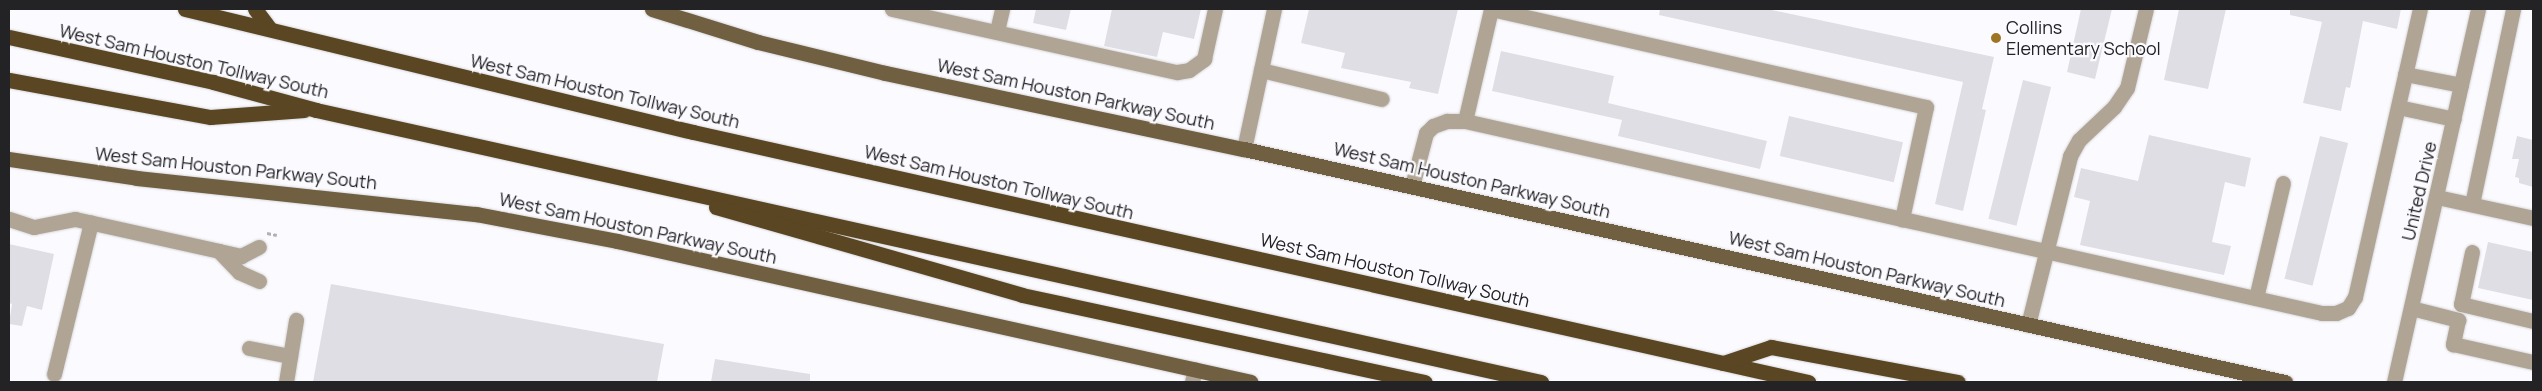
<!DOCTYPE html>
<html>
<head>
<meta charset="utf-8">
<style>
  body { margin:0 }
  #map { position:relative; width:2542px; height:391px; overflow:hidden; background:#fbfbff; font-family:Manrope,sans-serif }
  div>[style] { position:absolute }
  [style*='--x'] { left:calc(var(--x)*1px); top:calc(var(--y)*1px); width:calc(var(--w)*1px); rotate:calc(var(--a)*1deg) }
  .building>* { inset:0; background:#dfdee4; transform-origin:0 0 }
  .path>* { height:3px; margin-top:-1.5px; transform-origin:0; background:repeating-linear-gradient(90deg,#b2b1b5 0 4px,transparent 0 6.5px) }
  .roads { filter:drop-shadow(0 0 1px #d8d8dc) drop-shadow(0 0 1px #d8d8dc) }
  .minor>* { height:15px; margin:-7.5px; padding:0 7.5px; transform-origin:7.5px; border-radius:7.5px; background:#b0a595 }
  .major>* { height:15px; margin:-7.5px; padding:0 7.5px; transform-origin:7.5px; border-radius:7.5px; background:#715f41 }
  .highway>* { height:15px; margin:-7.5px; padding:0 7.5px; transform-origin:7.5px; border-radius:7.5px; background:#5a4622 }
  .dots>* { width:14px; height:14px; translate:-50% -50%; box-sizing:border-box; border:2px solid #fbfbff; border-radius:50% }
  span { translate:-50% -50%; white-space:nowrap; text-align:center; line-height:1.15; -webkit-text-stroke:4.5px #fbfbff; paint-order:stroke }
  .poi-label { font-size:18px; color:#232225 }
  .left { translate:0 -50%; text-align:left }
  .street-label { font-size:18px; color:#232225 }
  .frame { position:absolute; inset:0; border:10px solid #232225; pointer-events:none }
</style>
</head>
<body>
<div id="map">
  <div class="building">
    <i style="clip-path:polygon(1036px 9px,1071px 9px,1066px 30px,1033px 23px)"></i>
    <i style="clip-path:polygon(1112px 9px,1201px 9px,1194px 39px,1163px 32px,1157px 57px,1104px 46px)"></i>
    <i style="clip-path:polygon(1309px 9px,1458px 9px,1438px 94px,1409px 88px,1411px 82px,1341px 68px,1345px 53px,1301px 43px)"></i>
    <i style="clip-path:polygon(1660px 9px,1767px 9px,1994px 57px,1982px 109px,1986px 110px,1963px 211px,1935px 204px,1963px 82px,1659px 15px)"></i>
    <i style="clip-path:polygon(2081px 9px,2112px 9px,2095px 79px,2067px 72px)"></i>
    <i style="clip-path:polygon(2179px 9px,2226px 9px,2208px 89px,2164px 80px)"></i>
    <i style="clip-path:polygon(2290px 9px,2401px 9px,2397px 29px,2363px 21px,2350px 88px,2346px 87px,2341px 111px,2303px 103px,2322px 22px,2290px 15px)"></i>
    <i style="clip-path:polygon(1501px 51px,1614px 76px,1608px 103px,1767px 141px,1760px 169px,1618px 136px,1622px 120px,1492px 91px)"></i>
    <i style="left:2023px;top:80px;width:29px;height:143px;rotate:14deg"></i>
    <i style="left:1789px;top:116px;width:117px;height:41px;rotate:13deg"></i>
    <i style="clip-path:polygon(2149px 135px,2251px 158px,2245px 187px,2225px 182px,2212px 242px,2231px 246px,2224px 275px,2080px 245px,2090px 201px,2074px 197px,2081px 168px,2138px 181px)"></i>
    <i style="left:2320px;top:136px;width:29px;height:147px;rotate:14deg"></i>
    <i style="clip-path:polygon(2517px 136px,2533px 140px,2533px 187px,2519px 183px,2519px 178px,2515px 177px,2519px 159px,2512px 159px)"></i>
    <i style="clip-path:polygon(2488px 242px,2533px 252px,2533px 300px,2478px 288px)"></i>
    <i style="clip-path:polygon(9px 244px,54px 254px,42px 310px,27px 306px,22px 326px,9px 324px,12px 304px,9px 303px)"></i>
    <i style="clip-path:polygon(331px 284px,664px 344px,657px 382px,313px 382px)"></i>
    <i style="clip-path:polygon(715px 359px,810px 374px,810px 382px,711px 382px)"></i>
  </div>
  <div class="path">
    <i style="--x:267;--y:233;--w:10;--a:11"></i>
  </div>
  <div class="roads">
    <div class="minor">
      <i style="--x:892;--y:9;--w:292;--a:12.5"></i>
      <i style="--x:1177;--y:72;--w:12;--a:-9"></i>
      <i style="--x:1189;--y:70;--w:19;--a:-36"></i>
      <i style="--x:1204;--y:59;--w:51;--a:-77.6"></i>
      <i style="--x:1491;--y:9;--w:446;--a:12.7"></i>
      <i style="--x:1926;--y:107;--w:115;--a:102.1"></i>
      <i style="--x:997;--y:31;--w:23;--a:-77"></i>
      <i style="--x:1261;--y:70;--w:124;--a:13.5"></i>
      <i style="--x:2405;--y:74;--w:57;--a:11.1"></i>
      <i style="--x:2398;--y:107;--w:57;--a:12.1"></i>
      <i style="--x:1465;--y:121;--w:115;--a:-76.9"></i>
      <i style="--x:1244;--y:149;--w:143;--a:-77.9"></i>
      <i style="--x:1412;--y:186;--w:55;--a:-75.2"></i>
      <i style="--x:1426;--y:133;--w:10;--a:-45"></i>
      <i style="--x:1433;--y:126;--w:15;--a:-20"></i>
      <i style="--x:1447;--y:121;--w:18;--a:0"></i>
      <i style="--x:1465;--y:121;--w:878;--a:12.63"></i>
      <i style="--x:2322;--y:313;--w:14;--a:0"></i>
      <i style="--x:2336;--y:313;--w:13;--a:-23"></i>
      <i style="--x:2348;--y:308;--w:13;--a:-58"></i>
      <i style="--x:2355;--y:297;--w:295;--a:-77.3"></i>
      <i style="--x:2437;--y:197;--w:98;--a:12.3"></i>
      <i style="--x:2472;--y:204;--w:199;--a:-78.1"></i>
      <i style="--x:9;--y:219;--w:26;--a:18"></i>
      <i style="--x:34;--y:227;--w:42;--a:-11"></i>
      <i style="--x:75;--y:219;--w:148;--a:12.5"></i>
      <i style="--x:2472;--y:252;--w:53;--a:101.9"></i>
      <i style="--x:2461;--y:304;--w:74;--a:13.3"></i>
      <i style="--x:259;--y:281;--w:22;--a:-156"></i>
      <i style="--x:239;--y:272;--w:29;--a:-134"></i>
      <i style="--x:219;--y:251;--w:23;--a:13"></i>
      <i style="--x:241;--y:256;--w:20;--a:-27"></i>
      <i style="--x:2256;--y:298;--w:118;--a:-76.8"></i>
      <i style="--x:2411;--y:308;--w:49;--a:14.3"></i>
      <i style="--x:2458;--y:320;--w:25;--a:102"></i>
      <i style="--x:2453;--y:344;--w:82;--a:12.7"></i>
      <i style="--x:2028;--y:325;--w:174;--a:-76"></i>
      <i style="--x:2070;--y:156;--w:18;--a:-61"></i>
      <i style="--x:2079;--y:140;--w:48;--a:-43.3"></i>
      <i style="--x:2114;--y:107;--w:23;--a:-56"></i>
      <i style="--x:2127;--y:88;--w:81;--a:-76.5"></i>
      <i style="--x:249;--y:348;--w:42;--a:11"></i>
      <i style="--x:54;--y:374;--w:156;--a:-76.3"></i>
      <i style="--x:286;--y:382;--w:63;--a:-80.8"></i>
      <i style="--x:1192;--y:382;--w:13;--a:-77"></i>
      <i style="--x:2394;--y:382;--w:382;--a:-77.3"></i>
    </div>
    <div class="major">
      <i style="--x:652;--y:9;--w:111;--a:17.3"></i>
      <i style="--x:758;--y:42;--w:131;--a:13.7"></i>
      <i style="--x:885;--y:73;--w:367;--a:12"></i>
      <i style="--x:1244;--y:149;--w:1067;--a:12.62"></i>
      <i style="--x:9;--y:159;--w:129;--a:8.4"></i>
      <i style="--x:137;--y:178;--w:341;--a:6.1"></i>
      <i style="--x:476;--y:214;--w:144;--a:10.8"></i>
      <i style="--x:617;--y:241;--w:649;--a:12.54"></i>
    </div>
    <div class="highway">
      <i style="--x:185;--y:9;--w:523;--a:13.61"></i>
      <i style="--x:693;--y:132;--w:1143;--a:12.64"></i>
      <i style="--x:255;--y:9;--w:25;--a:53"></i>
      <i style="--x:9;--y:37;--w:209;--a:12.4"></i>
      <i style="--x:213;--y:82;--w:107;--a:15.2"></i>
      <i style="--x:316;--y:110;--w:1255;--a:12.52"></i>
      <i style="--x:9;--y:80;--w:205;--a:10.4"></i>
      <i style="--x:211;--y:117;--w:93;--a:-4.3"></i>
      <i style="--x:716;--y:207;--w:318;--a:16"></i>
      <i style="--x:1022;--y:295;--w:412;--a:12.2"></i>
      <i style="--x:1723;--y:363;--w:51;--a:-18.4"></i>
      <i style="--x:1771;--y:347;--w:190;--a:10.6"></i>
    </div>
  </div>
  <div class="dots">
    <i style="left:1996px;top:38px;background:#9f7524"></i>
  </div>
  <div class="poi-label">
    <span class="left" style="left:2006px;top:38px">Collins<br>Elementary School</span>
  </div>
  <div class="street-label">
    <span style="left:194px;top:61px;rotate:13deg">West Sam Houston Tollway South</span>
    <span style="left:605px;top:91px;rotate:13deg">West Sam Houston Tollway South</span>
    <span style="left:1076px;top:94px;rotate:12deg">West Sam Houston Parkway South</span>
    <span style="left:236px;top:168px;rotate:6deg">West Sam Houston Parkway South</span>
    <span style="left:1472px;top:180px;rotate:13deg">West Sam Houston Parkway South</span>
    <span style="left:999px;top:182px;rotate:13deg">West Sam Houston Tollway South</span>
    <span style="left:2419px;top:191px;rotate:-77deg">United Drive</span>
    <span style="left:638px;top:228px;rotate:12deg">West Sam Houston Parkway South</span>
    <span style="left:1867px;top:269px;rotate:13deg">West Sam Houston Parkway South</span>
    <span style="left:1395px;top:270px;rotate:13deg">West Sam Houston Tollway South</span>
  </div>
  <div class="frame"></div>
</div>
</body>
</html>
